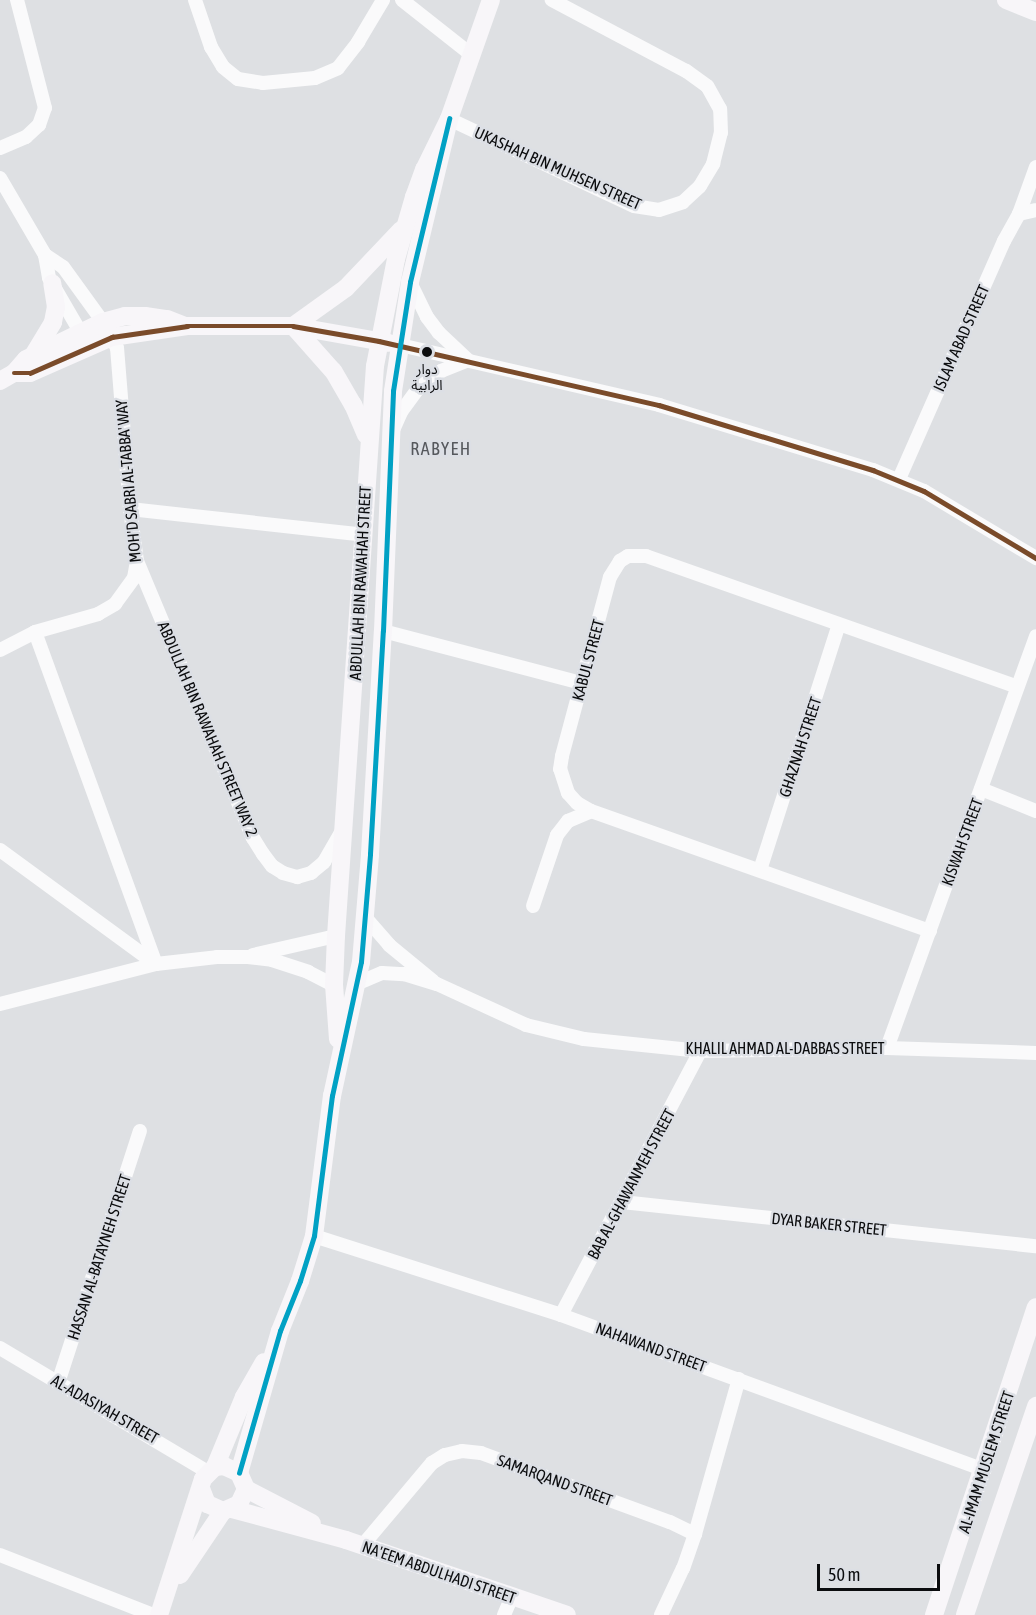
<!DOCTYPE html>
<html>
<head>
<meta charset="utf-8">
<style>
  body { margin:0 }
  #map { position:relative; width:1036px; height:1615px; overflow:hidden; background:#dee0e3; font-family:"Asap Condensed","Noto Sans Arabic",sans-serif }
  div>[style] { position:absolute }
  [style*='--x'] { left:calc(var(--x)*1px); top:calc(var(--y)*1px); width:calc(var(--w)*1px); rotate:calc(var(--a)*1deg) }
  .street>* { height:14px; margin:-7px; padding:0 7px; transform-origin:7px; border-radius:7px; background:#fafafb }
  .secondary>* { height:18px; margin:-9px; padding:0 9px; transform-origin:9px; border-radius:9px; background:#f8f6f9 }
  .bus-1>* { height:4.5px; margin:-2.25px; padding:0 2.25px; transform-origin:2.25px; border-radius:2.25px; background:#7a4b2a }
  .bus-2>* { height:4.5px; margin:-2.25px; padding:0 2.25px; transform-origin:2.25px; border-radius:2.25px; background:#01a1c4 }
  .dots>* { width:16px; height:16px; translate:-50% -50%; box-sizing:border-box; border:3px solid #dcdfe5; border-radius:50% }
  span { translate:-50% -50%; white-space:nowrap; text-align:center; line-height:1.15; -webkit-text-stroke:5px #dcdfe5; paint-order:stroke }
  .bus-label { font-size:14px; color:#0b0c0e }
  .street-label { font-size:16px; color:#0b0c0e }
  .neighbourhood-label { font-size:18px; color:#55585d; letter-spacing:1.5px }
  .scale { position:absolute; left:817px; top:1564px; width:123px; height:27px; box-sizing:border-box; border:3px solid #0b0c0e; border-top:0; padding-left:8px; font-size:18px; line-height:21px; white-space:nowrap; color:#0b0c0e; -webkit-text-stroke:4px #dcdfe5; paint-order:stroke }
</style>
</head>
<body>
<div id="map">
  <div class="street">
    <i style="--x:195;--y:0;--w:50;--a:71.2"></i>
    <i style="--x:211;--y:47;--w:23;--a:59"></i>
    <i style="--x:223;--y:67;--w:19;--a:39"></i>
    <i style="--x:238;--y:79;--w:25;--a:9"></i>
    <i style="--x:263;--y:83;--w:52;--a:-5.5"></i>
    <i style="--x:315;--y:78;--w:25;--a:-23"></i>
    <i style="--x:338;--y:68;--w:33;--a:-52"></i>
    <i style="--x:358;--y:42;--w:49;--a:-59.2"></i>
    <i style="--x:402;--y:0;--w:90;--a:38.3"></i>
    <i style="--x:449;--y:119;--w:204;--a:25.2"></i>
    <i style="--x:634;--y:206;--w:25;--a:9"></i>
    <i style="--x:659;--y:210;--w:25;--a:-18"></i>
    <i style="--x:683;--y:202;--w:23;--a:-43"></i>
    <i style="--x:700;--y:186;--w:26;--a:-59"></i>
    <i style="--x:713;--y:164;--w:32;--a:-76"></i>
    <i style="--x:721;--y:133;--w:24;--a:-92"></i>
    <i style="--x:720;--y:109;--w:26;--a:-119"></i>
    <i style="--x:707;--y:86;--w:26;--a:-144"></i>
    <i style="--x:686;--y:71;--w:152;--a:-152.1"></i>
    <i style="--x:0;--y:148;--w:28;--a:-23"></i>
    <i style="--x:26;--y:137;--w:18;--a:-43"></i>
    <i style="--x:39;--y:125;--w:18;--a:-71"></i>
    <i style="--x:45;--y:108;--w:112;--a:-104.5"></i>
    <i style="--x:0;--y:178;--w:89;--a:59.7"></i>
    <i style="--x:45;--y:255;--w:23;--a:80"></i>
    <i style="--x:49;--y:278;--w:72;--a:59.9"></i>
    <i style="--x:1019;--y:214;--w:17;--a:-13"></i>
    <i style="--x:400;--y:345;--w:266;--a:13"></i>
    <i style="--x:659;--y:405;--w:224;--a:16.9"></i>
    <i style="--x:873;--y:470;--w:55;--a:22.4"></i>
    <i style="--x:924;--y:491;--w:131;--a:30.9"></i>
    <i style="--x:394;--y:428;--w:17;--a:-66"></i>
    <i style="--x:401;--y:412;--w:29;--a:-54"></i>
    <i style="--x:418;--y:389;--w:29;--a:-38"></i>
    <i style="--x:441;--y:371;--w:29;--a:-22"></i>
    <i style="--x:468;--y:360;--w:40;--a:-137"></i>
    <i style="--x:439;--y:333;--w:20;--a:-127"></i>
    <i style="--x:427;--y:317;--w:39;--a:-116"></i>
    <i style="--x:899;--y:479;--w:260;--a:-66.2"></i>
    <i style="--x:1004;--y:241;--w:31;--a:-61"></i>
    <i style="--x:1019;--y:214;--w:50;--a:-70.1"></i>
    <i style="--x:130;--y:509;--w:235;--a:6.3"></i>
    <i style="--x:137;--y:561;--w:300;--a:67.3"></i>
    <i style="--x:253;--y:838;--w:19;--a:58"></i>
    <i style="--x:263;--y:854;--w:15;--a:53"></i>
    <i style="--x:272;--y:866;--w:13;--a:32"></i>
    <i style="--x:283;--y:873;--w:15;--a:16"></i>
    <i style="--x:297;--y:877;--w:15;--a:-16"></i>
    <i style="--x:311;--y:873;--w:17;--a:-40"></i>
    <i style="--x:324;--y:862;--w:34;--a:-60"></i>
    <i style="--x:383;--y:631;--w:205;--a:14.7"></i>
    <i style="--x:35;--y:632;--w:353;--a:70"></i>
    <i style="--x:0;--y:650;--w:39;--a:-27"></i>
    <i style="--x:35;--y:632;--w:66;--a:-15.9"></i>
    <i style="--x:98;--y:614;--w:20;--a:-30"></i>
    <i style="--x:115;--y:604;--w:32;--a:-54"></i>
    <i style="--x:134;--y:578;--w:17;--a:-80"></i>
    <i style="--x:137;--y:561;--w:52;--a:-97.7"></i>
    <i style="--x:130;--y:509;--w:162;--a:-94.6"></i>
    <i style="--x:117;--y:348;--w:30;--a:-118"></i>
    <i style="--x:103;--y:322;--w:68;--a:-126"></i>
    <i style="--x:63;--y:267;--w:22;--a:-146"></i>
    <i style="--x:981;--y:789;--w:59;--a:21.8"></i>
    <i style="--x:0;--y:850;--w:193;--a:36.2"></i>
    <i style="--x:760;--y:870;--w:258;--a:-72.2"></i>
    <i style="--x:533;--y:906;--w:75;--a:-71.3"></i>
    <i style="--x:557;--y:835;--w:18;--a:-52"></i>
    <i style="--x:568;--y:821;--w:25;--a:-23"></i>
    <i style="--x:365;--y:917;--w:37;--a:49"></i>
    <i style="--x:389;--y:945;--w:57;--a:39.3"></i>
    <i style="--x:930;--y:931;--w:360;--a:-160.5"></i>
    <i style="--x:591;--y:811;--w:16;--a:-150"></i>
    <i style="--x:577;--y:803;--w:13;--a:-132"></i>
    <i style="--x:568;--y:793;--w:25;--a:-108"></i>
    <i style="--x:560;--y:769;--w:13;--a:-81"></i>
    <i style="--x:562;--y:756;--w:185;--a:-75"></i>
    <i style="--x:610;--y:577;--w:19;--a:-58"></i>
    <i style="--x:620;--y:561;--w:9;--a:-32"></i>
    <i style="--x:628;--y:556;--w:18;--a:0"></i>
    <i style="--x:646;--y:556;--w:393;--a:19.4"></i>
    <i style="--x:253;--y:955;--w:85;--a:-12.9"></i>
    <i style="--x:356;--y:984;--w:28;--a:-23"></i>
    <i style="--x:382;--y:973;--w:22;--a:3"></i>
    <i style="--x:404;--y:974;--w:34;--a:17"></i>
    <i style="--x:437;--y:984;--w:98;--a:24.7"></i>
    <i style="--x:526;--y:1025;--w:60;--a:13.6"></i>
    <i style="--x:584;--y:1039;--w:117;--a:5.9"></i>
    <i style="--x:700;--y:1051;--w:187;--a:-0.9"></i>
    <i style="--x:887;--y:1048;--w:149;--a:1.9"></i>
    <i style="--x:0;--y:1004;--w:161;--a:-14.4"></i>
    <i style="--x:156;--y:964;--w:61;--a:-6.5"></i>
    <i style="--x:217;--y:957;--w:31;--a:0"></i>
    <i style="--x:248;--y:957;--w:24;--a:7"></i>
    <i style="--x:272;--y:960;--w:38;--a:18"></i>
    <i style="--x:308;--y:972;--w:29;--a:27"></i>
    <i style="--x:887;--y:1048;--w:438;--a:-70.1"></i>
    <i style="--x:622;--y:1202;--w:416;--a:6.1"></i>
    <i style="--x:314;--y:1236;--w:259;--a:17.7"></i>
    <i style="--x:561;--y:1315;--w:451;--a:20.1"></i>
    <i style="--x:561;--y:1315;--w:298;--a:-62.2"></i>
    <i style="--x:0;--y:1348;--w:242;--a:30.8"></i>
    <i style="--x:58;--y:1383;--w:265;--a:-72"></i>
    <i style="--x:695;--y:1534;--w:161;--a:-74.2"></i>
    <i style="--x:362;--y:1546;--w:109;--a:-49.9"></i>
    <i style="--x:432;--y:1463;--w:15;--a:-32"></i>
    <i style="--x:445;--y:1455;--w:17;--a:-13"></i>
    <i style="--x:462;--y:1451;--w:19;--a:6"></i>
    <i style="--x:481;--y:1453;--w:201;--a:20.1"></i>
    <i style="--x:670;--y:1522;--w:28;--a:26"></i>
    <i style="--x:695;--y:1534;--w:36;--a:109"></i>
    <i style="--x:683;--y:1568;--w:52;--a:115.1"></i>
    <i style="--x:0;--y:1555;--w:164;--a:21.4"></i>
    <i style="--x:504;--y:1615;--w:21;--a:-67"></i>
  </div>
  <div class="secondary">
    <i style="--x:1006;--y:0;--w:32;--a:22"></i>
    <i style="--x:34;--y:354;--w:37;--a:-59"></i>
    <i style="--x:53;--y:322;--w:15;--a:-79"></i>
    <i style="--x:56;--y:307;--w:24;--a:-99"></i>
    <i style="--x:14;--y:373;--w:16;--a:0"></i>
    <i style="--x:30;--y:373;--w:90;--a:-23.7"></i>
    <i style="--x:112;--y:337;--w:76;--a:-8.3"></i>
    <i style="--x:187;--y:326;--w:106;--a:0"></i>
    <i style="--x:293;--y:326;--w:97;--a:10"></i>
    <i style="--x:0;--y:381;--w:16;--a:-30"></i>
    <i style="--x:14;--y:373;--w:18;--a:-49"></i>
    <i style="--x:26;--y:359;--w:85;--a:-25.7"></i>
    <i style="--x:103;--y:322;--w:23;--a:-15"></i>
    <i style="--x:125;--y:316;--w:20;--a:0"></i>
    <i style="--x:145;--y:316;--w:22;--a:8"></i>
    <i style="--x:167;--y:319;--w:17;--a:21"></i>
    <i style="--x:366;--y:435;--w:33;--a:-113"></i>
    <i style="--x:353;--y:405;--w:39;--a:-120"></i>
    <i style="--x:333;--y:371;--w:60;--a:-131.6"></i>
    <i style="--x:293;--y:326;--w:65;--a:-35.6"></i>
    <i style="--x:346;--y:288;--w:80;--a:-46.5"></i>
    <i style="--x:338;--y:1039;--w:54;--a:-94.2"></i>
    <i style="--x:334;--y:985;--w:49;--a:-87.7"></i>
    <i style="--x:336;--y:936;--w:571;--a:-86.09"></i>
    <i style="--x:375;--y:366;--w:109;--a:-78.9"></i>
    <i style="--x:396;--y:259;--w:65;--a:-73.8"></i>
    <i style="--x:414;--y:197;--w:29;--a:-70"></i>
    <i style="--x:424;--y:170;--w:57;--a:-63.9"></i>
    <i style="--x:449;--y:119;--w:126;--a:-70.6"></i>
    <i style="--x:215;--y:1467;--w:76;--a:-67.5"></i>
    <i style="--x:244;--y:1397;--w:40;--a:-60.3"></i>
    <i style="--x:239;--y:1473;--w:148;--a:-73.9"></i>
    <i style="--x:280;--y:1331;--w:54;--a:-68.2"></i>
    <i style="--x:300;--y:1281;--w:47;--a:-72.7"></i>
    <i style="--x:314;--y:1236;--w:141;--a:-82.7"></i>
    <i style="--x:332;--y:1096;--w:137;--a:-77.8"></i>
    <i style="--x:361;--y:962;--w:108;--a:-85.2"></i>
    <i style="--x:370;--y:854;--w:223;--a:-86.7"></i>
    <i style="--x:383;--y:631;--w:240;--a:-87.6"></i>
    <i style="--x:393;--y:391;--w:110;--a:-81.1"></i>
    <i style="--x:410;--y:282;--w:168;--a:-76.5"></i>
    <i style="--x:246;--y:1489;--w:74;--a:27.3"></i>
    <i style="--x:232;--y:1509;--w:118;--a:15.2"></i>
    <i style="--x:346;--y:1540;--w:233;--a:18.7"></i>
    <i style="--x:180;--y:1575;--w:77;--a:-56.1"></i>
    <i style="--x:159;--y:1615;--w:143;--a:-72.1"></i>
    <i style="--x:203;--y:1479;--w:17;--a:-45"></i>
    <i style="--x:215;--y:1467;--w:9;--a:-6"></i>
    <i style="--x:224;--y:1466;--w:17;--a:25"></i>
    <i style="--x:239;--y:1473;--w:17;--a:66"></i>
    <i style="--x:246;--y:1489;--w:17;--a:115"></i>
    <i style="--x:239;--y:1504;--w:17;--a:156"></i>
    <i style="--x:223;--y:1511;--w:17;--a:-156"></i>
    <i style="--x:207;--y:1504;--w:17;--a:-111"></i>
    <i style="--x:934;--y:1615;--w:324;--a:-71.7"></i>
    <i style="--x:965;--y:1615;--w:221;--a:-71.2"></i>
  </div>
  <div class="bus-1">
    <i style="--x:14;--y:373;--w:16;--a:0"></i>
    <i style="--x:30;--y:373;--w:90;--a:-23.7"></i>
    <i style="--x:112;--y:337;--w:76;--a:-8.3"></i>
    <i style="--x:187;--y:326;--w:106;--a:0"></i>
    <i style="--x:293;--y:326;--w:87;--a:9.9"></i>
    <i style="--x:379;--y:341;--w:287;--a:12.9"></i>
    <i style="--x:659;--y:405;--w:224;--a:16.9"></i>
    <i style="--x:873;--y:470;--w:55;--a:22.4"></i>
    <i style="--x:924;--y:491;--w:131;--a:30.9"></i>
  </div>
  <div class="bus-2">
    <i style="--x:239;--y:1473;--w:148;--a:-73.9"></i>
    <i style="--x:280;--y:1331;--w:54;--a:-68.2"></i>
    <i style="--x:300;--y:1281;--w:47;--a:-72.7"></i>
    <i style="--x:314;--y:1236;--w:141;--a:-82.7"></i>
    <i style="--x:332;--y:1096;--w:137;--a:-77.8"></i>
    <i style="--x:361;--y:962;--w:108;--a:-85.2"></i>
    <i style="--x:370;--y:854;--w:223;--a:-86.7"></i>
    <i style="--x:383;--y:631;--w:240;--a:-87.6"></i>
    <i style="--x:393;--y:391;--w:110;--a:-81.1"></i>
    <i style="--x:410;--y:282;--w:168;--a:-76.5"></i>
  </div>
  <div class="dots">
    <i style="left:427px;top:352px;background:#0b0c0e"></i>
  </div>
  <div class="bus-label">
    <span style="left:427px;top:377px">دوار<br>الرابية</span>
  </div>
  <div class="street-label">
    <span style="left:558px;top:168px;rotate:24deg">UKASHAH BIN MUHSEN STREET</span>
    <span style="left:961px;top:338px;rotate:-66deg">ISLAM ABAD STREET</span>
    <span style="left:128px;top:481px;rotate:-95deg">MOH'D SABRI AL-TABBA' WAY</span>
    <span style="left:360px;top:583px;rotate:-87deg">ABDULLAH BIN RAWAHAH STREET</span>
    <span style="left:588px;top:660px;rotate:-75deg">KABUL STREET</span>
    <span style="left:208px;top:729px;rotate:67deg">ABDULLAH BIN RAWAHAH STREET WAY 2</span>
    <span style="left:800px;top:747px;rotate:-72deg">GHAZNAH STREET</span>
    <span style="left:962px;top:842px;rotate:-70deg">KISWAH STREET</span>
    <span style="left:785px;top:1048px">KHALIL AHMAD AL-DABBAS STREET</span>
    <span style="left:631px;top:1184px;rotate:-62deg">BAB AL-GHAWANMEH STREET</span>
    <span style="left:829px;top:1224px;rotate:6deg">DYAR BAKER STREET</span>
    <span style="left:99px;top:1257px;rotate:-72deg">HASSAN AL-BATAYNEH STREET</span>
    <span style="left:651px;top:1347px;rotate:20deg">NAHAWAND STREET</span>
    <span style="left:105px;top:1409px;rotate:30deg">AL-ADASIYAH STREET</span>
    <span style="left:986px;top:1462px;rotate:-72deg">AL-IMAM MUSLEM STREET</span>
    <span style="left:555px;top:1480px;rotate:20deg">SAMARQAND STREET</span>
    <span style="left:439px;top:1572px;rotate:19deg">NA'EEM ABDULHADI STREET</span>
  </div>
  <div class="neighbourhood-label">
    <span style="left:441px;top:449px">RABYEH</span>
  </div>
  <div class="scale">50 m</div>
</div>
</body>
</html>
